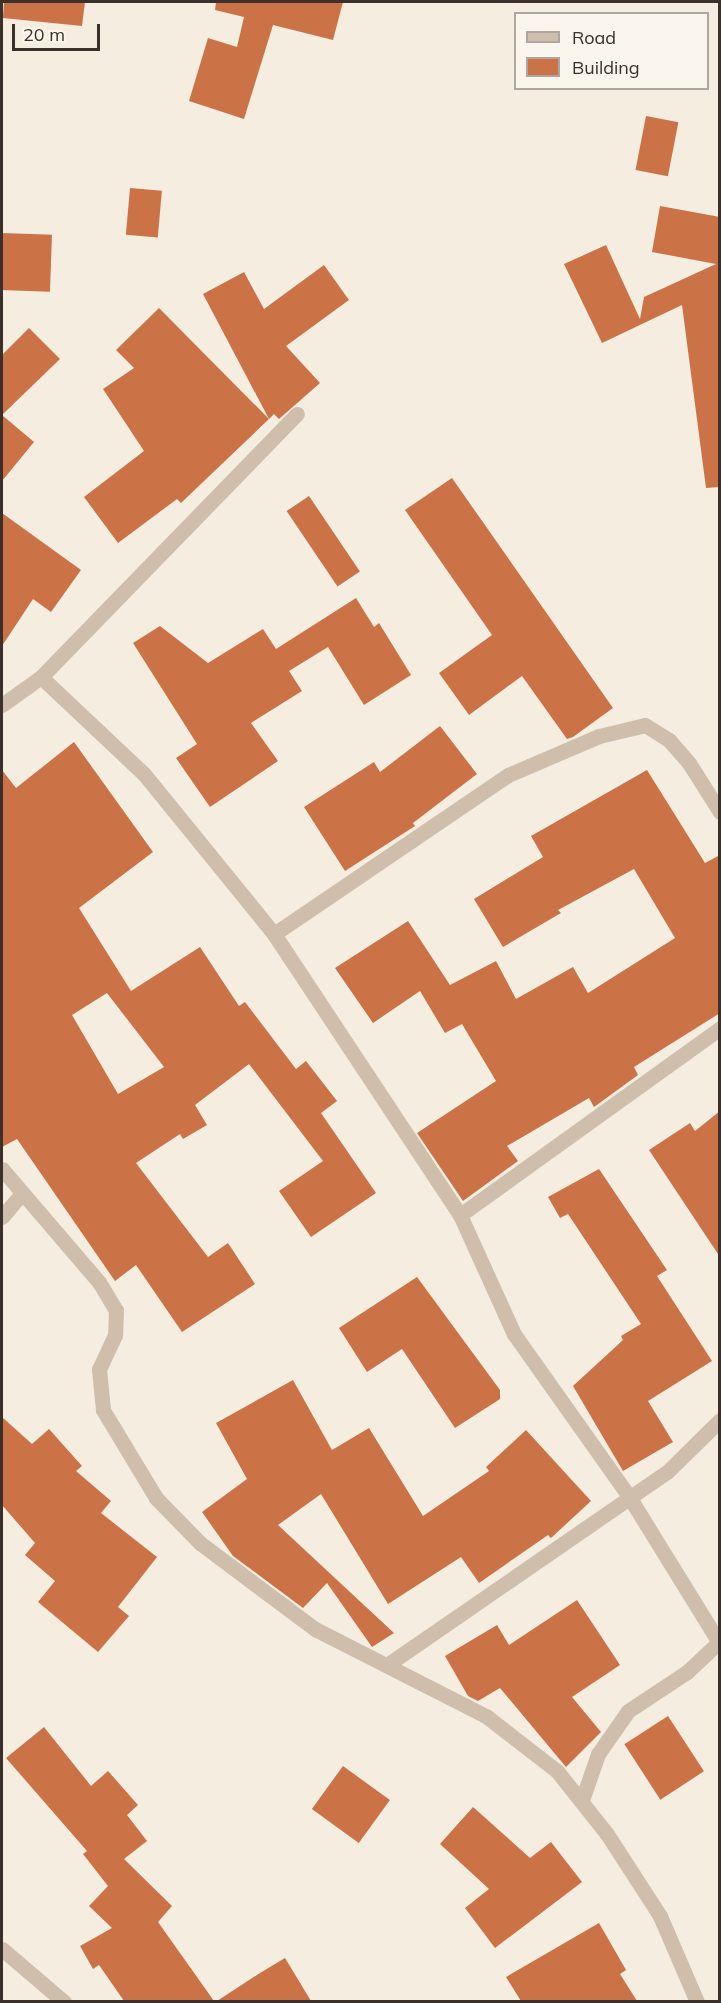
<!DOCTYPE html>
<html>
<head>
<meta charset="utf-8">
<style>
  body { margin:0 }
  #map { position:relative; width:721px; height:2003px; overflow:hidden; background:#f4ede0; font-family:Mulish,sans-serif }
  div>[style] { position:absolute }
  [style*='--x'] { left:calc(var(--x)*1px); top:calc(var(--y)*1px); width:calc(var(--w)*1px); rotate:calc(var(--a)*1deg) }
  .building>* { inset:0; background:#cb7347; transform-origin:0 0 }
  .minor>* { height:15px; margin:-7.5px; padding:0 7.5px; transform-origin:7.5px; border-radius:7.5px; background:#cebeab }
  span { translate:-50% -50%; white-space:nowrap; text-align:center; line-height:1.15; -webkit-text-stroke:5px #fbf6ed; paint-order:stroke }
  .frame { position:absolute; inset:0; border:3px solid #3b312a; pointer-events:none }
  .legend { position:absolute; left:514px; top:12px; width:195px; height:78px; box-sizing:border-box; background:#fbf6ed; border:2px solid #aea79f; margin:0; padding:8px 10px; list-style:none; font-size:18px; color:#3b312a }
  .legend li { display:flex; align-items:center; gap:12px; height:30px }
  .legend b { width:30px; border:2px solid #aea79f }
  .scale { position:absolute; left:12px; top:24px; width:88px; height:27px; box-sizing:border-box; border:3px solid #3b312a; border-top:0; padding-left:8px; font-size:18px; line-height:21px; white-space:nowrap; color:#3b312a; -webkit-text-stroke:4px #fbf6ed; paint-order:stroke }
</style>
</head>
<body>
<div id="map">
  <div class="building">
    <i style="clip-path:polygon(4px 2px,85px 2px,82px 26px,3px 18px)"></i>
    <i style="clip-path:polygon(216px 2px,343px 2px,333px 40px,273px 25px,244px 119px,189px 101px,208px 38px,237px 47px,244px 17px,215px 10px)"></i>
    <i style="left:646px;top:116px;width:33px;height:55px;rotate:11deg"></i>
    <i style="left:130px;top:188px;width:32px;height:47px;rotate:5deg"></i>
    <i style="clip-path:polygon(660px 206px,720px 217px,720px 487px,706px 488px,682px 305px,602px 343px,564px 264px,606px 245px,640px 319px,644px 297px,716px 264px,652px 252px)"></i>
    <i style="left:2px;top:233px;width:50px;height:57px;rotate:2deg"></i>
    <i style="clip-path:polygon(324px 265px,349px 300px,286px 346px,320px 383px,279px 419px,274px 414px,269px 419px,203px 294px,244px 272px,264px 309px)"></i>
    <i style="clip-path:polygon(159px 308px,269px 419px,181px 503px,177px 499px,118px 543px,84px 497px,144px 451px,103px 389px,134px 368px,116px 350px)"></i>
    <i style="clip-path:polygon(29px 328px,60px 359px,2px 415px,34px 442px,2px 481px,2px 355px)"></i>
    <i style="clip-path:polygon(452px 478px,613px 708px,573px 737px,567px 739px,522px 676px,469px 715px,439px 673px,492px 635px,405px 510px)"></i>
    <i style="left:309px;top:496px;width:91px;height:27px;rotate:56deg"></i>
    <i style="clip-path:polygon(2px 513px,81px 570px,51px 612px,33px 599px,2px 646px)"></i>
    <i style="clip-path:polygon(356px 598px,374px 627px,379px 623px,411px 675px,364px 705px,328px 647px,289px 671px,302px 691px,251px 723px,278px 761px,210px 807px,176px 758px,197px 744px,133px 643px,160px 626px,208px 663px,263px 629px,276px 649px)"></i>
    <i style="clip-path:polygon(440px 726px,477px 774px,413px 823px,415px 826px,345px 871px,304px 807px,374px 762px,380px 772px)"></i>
    <i style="clip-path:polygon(evenodd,74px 742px,153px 852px,79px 908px,131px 991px,200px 947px,239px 1006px,245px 1002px,296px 1069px,306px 1061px,337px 1101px,321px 1113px,376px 1193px,311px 1237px,279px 1191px,323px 1161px,249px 1064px,195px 1105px,207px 1125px,183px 1139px,180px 1134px,136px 1163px,208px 1257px,228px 1243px,255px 1284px,182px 1332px,136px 1265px,115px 1281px,17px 1139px,2px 1147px,2px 770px,16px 788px,74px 742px,107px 993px,164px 1067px,118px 1094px,72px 1015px,107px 993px)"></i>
    <i style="clip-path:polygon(647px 770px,705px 863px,720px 855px,720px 1013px,634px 1067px,638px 1075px,594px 1107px,589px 1098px,507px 1146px,518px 1161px,463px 1201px,417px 1133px,496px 1081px,462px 1024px,445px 1033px,420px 991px,373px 1023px,335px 968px,408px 921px,450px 985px,496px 961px,516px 999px,573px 967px,588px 993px,675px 938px,634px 869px,558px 910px,561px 913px,503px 947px,474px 899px,543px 857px,531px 836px)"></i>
    <i style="clip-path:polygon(720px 1111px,720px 1257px,649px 1150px,690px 1123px,695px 1131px)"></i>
    <i style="clip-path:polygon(599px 1169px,667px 1270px,657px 1276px,712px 1361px,648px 1401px,673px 1442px,623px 1471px,573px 1386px,623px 1340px,621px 1336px,641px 1324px,568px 1214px,560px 1218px,548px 1197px)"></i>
    <i style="clip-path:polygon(417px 1277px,500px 1390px,500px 1399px,455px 1428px,402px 1349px,367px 1372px,339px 1328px)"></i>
    <i style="clip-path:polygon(293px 1380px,332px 1450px,369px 1428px,423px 1516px,489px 1471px,486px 1467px,526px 1430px,591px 1501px,551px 1538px,548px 1535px,479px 1583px,461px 1557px,388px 1604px,321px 1494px,278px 1525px,394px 1633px,372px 1647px,327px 1583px,303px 1608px,233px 1556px,202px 1512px,247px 1479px,216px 1423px)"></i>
    <i style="clip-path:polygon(2px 1417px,32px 1444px,49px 1429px,82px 1466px,76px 1471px,111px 1501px,101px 1513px,157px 1557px,118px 1607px,129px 1616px,98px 1652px,38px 1602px,55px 1581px,25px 1555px,35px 1543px,2px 1505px)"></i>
    <i style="clip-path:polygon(577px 1600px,620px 1665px,572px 1697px,601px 1732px,566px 1767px,500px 1688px,478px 1701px,468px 1696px,445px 1656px,497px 1625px,509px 1645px)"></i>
    <i style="left:668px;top:1716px;width:66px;height:52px;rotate:57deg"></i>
    <i style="clip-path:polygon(44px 1727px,91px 1786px,108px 1771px,138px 1805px,127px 1815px,147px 1841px,124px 1859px,172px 1906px,158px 1922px,214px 2001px,124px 2001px,99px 1965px,93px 1969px,80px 1946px,112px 1928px,89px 1906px,108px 1886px,83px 1854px,87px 1851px,6px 1758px)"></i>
    <i style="left:343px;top:1766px;width:58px;height:53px;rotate:36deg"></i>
    <i style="clip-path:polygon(473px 1807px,530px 1858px,551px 1842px,582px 1882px,495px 1948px,465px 1908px,489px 1889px,440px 1844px)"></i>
    <i style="clip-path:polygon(599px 1923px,626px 1970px,620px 1974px,637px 2001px,521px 2001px,506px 1977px)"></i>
    <i style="clip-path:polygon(285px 1958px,311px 2001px,217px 2001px,260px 1973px)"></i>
  </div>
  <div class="minor">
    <i style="--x:41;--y:677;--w:141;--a:43.3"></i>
    <i style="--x:144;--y:774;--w:206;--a:50.9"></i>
    <i style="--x:274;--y:934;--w:337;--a:56.5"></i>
    <i style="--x:460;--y:1215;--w:131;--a:65.6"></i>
    <i style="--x:514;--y:1334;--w:197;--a:54.7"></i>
    <i style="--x:628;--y:1495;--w:172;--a:58.3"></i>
    <i style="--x:2;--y:705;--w:48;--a:-35.7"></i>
    <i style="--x:41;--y:677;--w:367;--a:-45.8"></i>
    <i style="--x:274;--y:934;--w:283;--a:-34.2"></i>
    <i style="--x:508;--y:775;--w:99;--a:-23.2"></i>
    <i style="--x:599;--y:736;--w:47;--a:-13.4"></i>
    <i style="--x:645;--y:725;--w:28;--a:32"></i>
    <i style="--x:669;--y:740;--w:30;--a:49"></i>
    <i style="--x:689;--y:763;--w:58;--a:57.7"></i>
    <i style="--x:2;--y:1169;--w:149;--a:49.4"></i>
    <i style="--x:99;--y:1282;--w:33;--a:59"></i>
    <i style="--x:116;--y:1310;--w:25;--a:92"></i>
    <i style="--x:115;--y:1335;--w:38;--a:115"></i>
    <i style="--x:99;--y:1369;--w:41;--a:84.4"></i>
    <i style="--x:103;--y:1410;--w:103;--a:58.9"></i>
    <i style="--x:156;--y:1498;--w:63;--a:45.6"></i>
    <i style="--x:200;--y:1543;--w:144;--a:36.8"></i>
    <i style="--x:315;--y:1629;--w:192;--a:27"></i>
    <i style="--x:486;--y:1716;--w:90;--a:37.8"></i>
    <i style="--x:557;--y:1771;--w:80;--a:51.6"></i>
    <i style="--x:607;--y:1834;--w:98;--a:57.1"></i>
    <i style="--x:660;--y:1916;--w:94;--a:66.7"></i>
    <i style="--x:460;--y:1215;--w:320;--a:-35.7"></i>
    <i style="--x:2;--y:1217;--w:30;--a:-50"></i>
    <i style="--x:387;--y:1665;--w:340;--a:-34.6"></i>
    <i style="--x:667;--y:1472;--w:74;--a:-44.5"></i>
    <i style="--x:582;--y:1800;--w:49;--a:-70.8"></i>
    <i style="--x:598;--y:1754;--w:52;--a:-55.1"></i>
    <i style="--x:628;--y:1711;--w:71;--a:-33.5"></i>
    <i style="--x:687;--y:1672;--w:45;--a:-43.2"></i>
    <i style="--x:2;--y:1949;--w:82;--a:40.5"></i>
  </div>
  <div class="frame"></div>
  <ul class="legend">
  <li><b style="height:8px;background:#cebeab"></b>Road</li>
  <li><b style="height:16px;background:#cb7347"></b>Building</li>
  </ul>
  <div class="scale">20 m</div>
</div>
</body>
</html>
